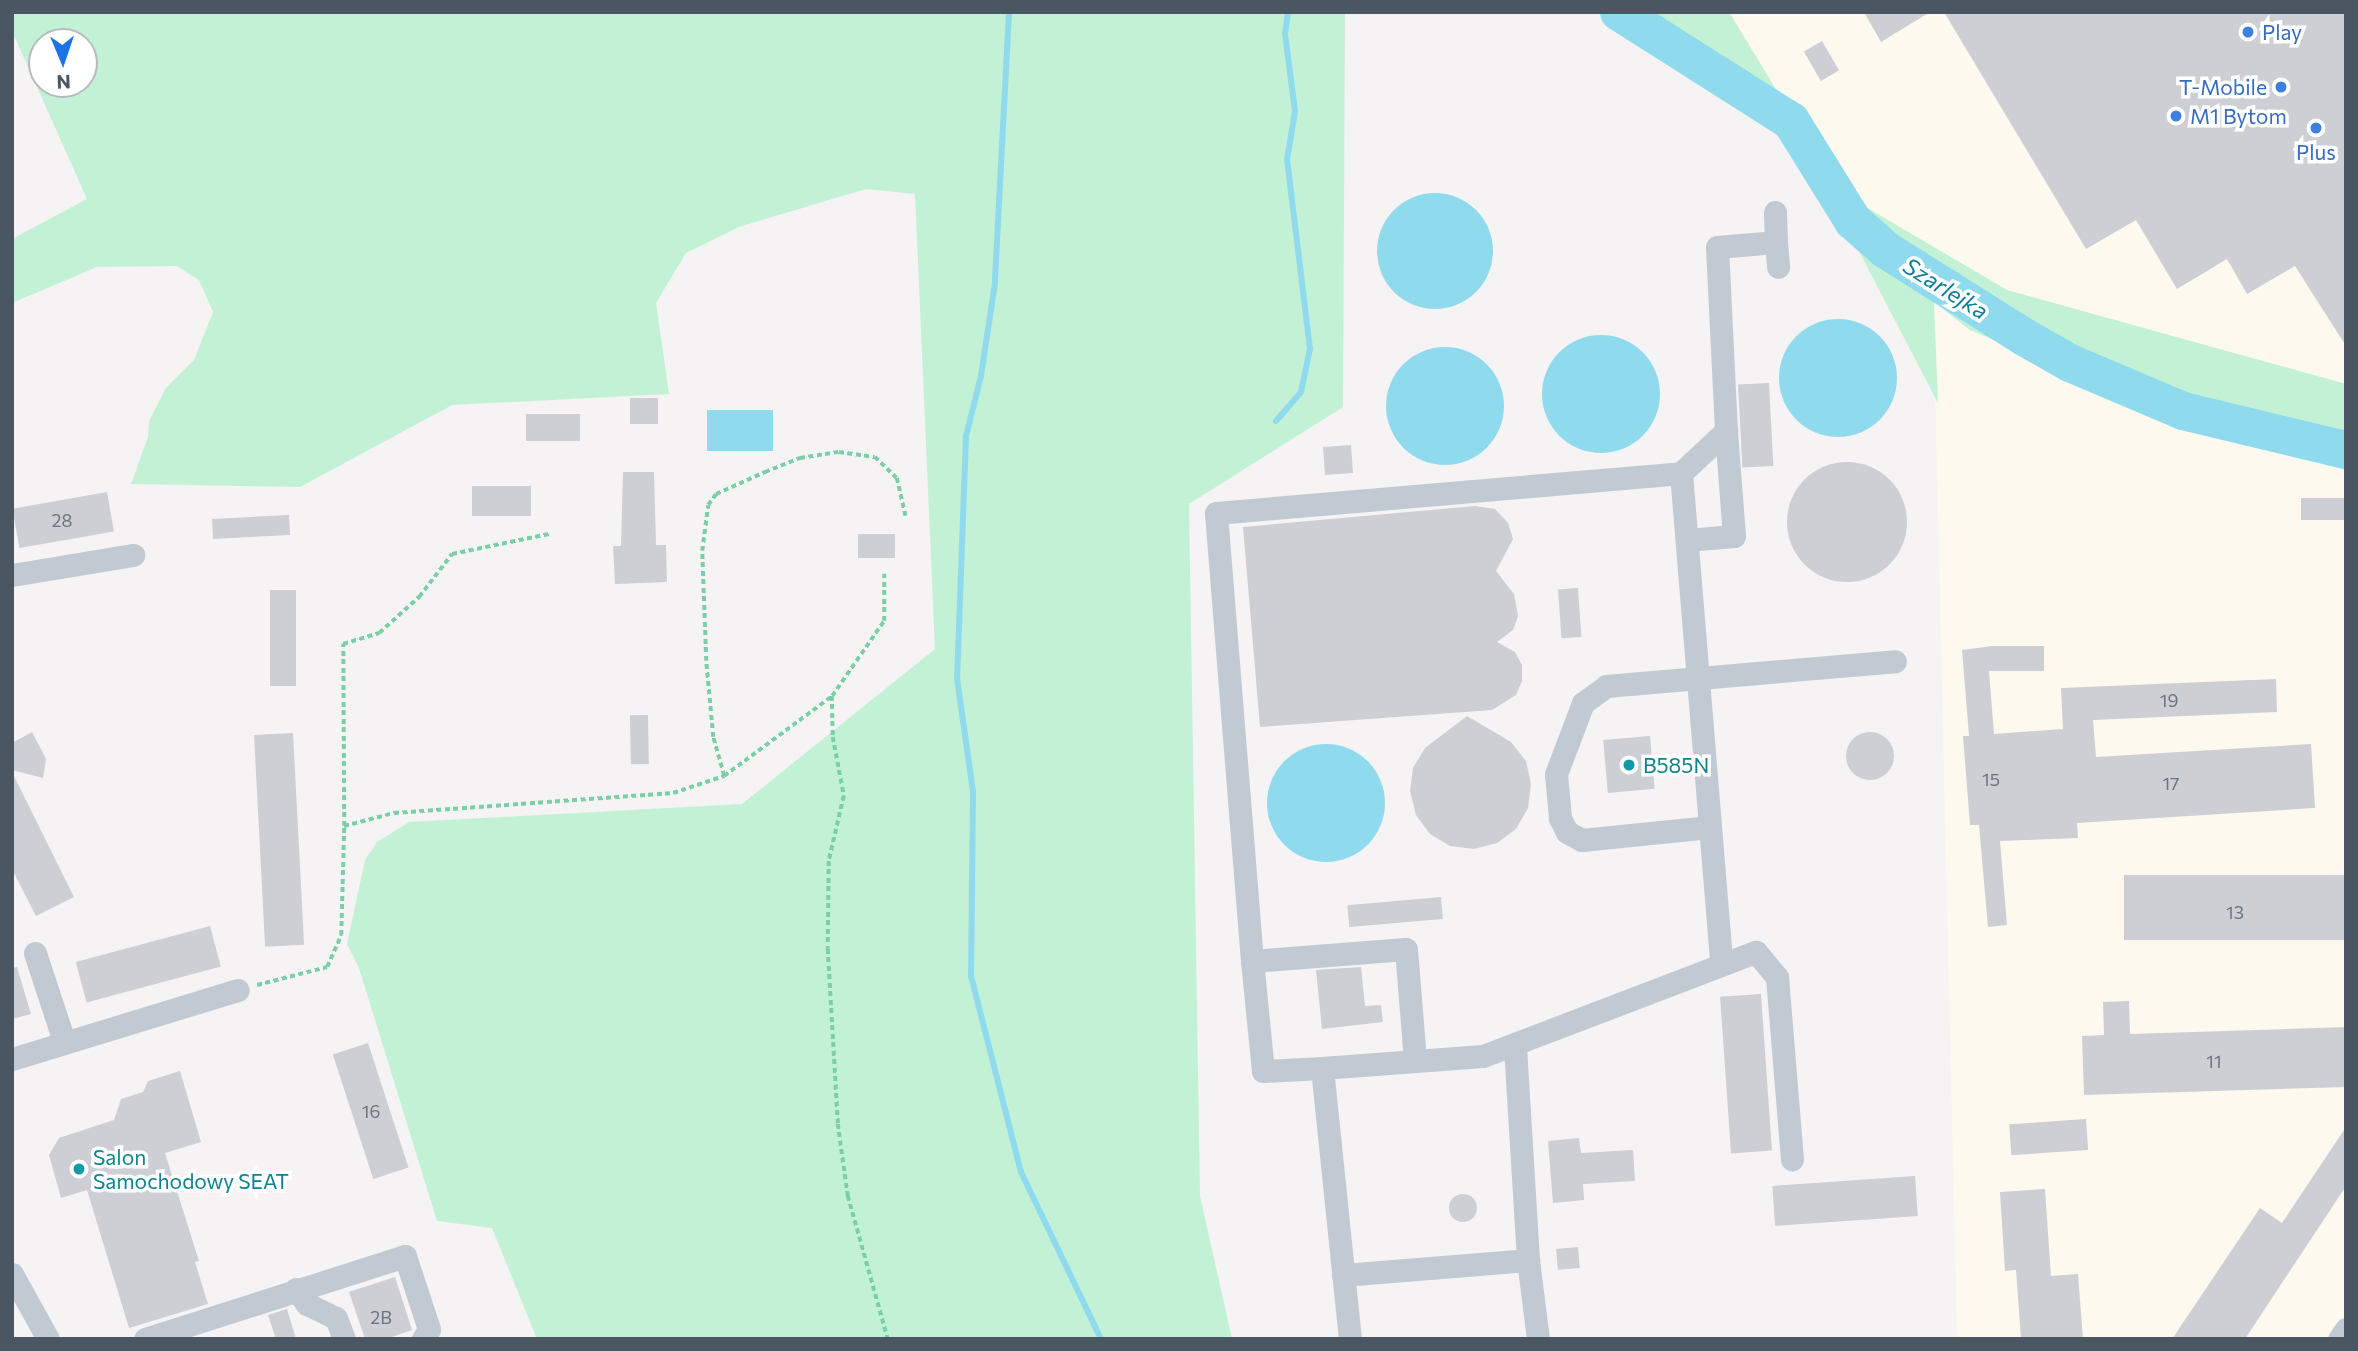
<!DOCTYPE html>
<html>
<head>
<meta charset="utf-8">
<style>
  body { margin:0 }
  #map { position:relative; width:2358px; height:1351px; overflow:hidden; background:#f5f3f3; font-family:Commissioner,sans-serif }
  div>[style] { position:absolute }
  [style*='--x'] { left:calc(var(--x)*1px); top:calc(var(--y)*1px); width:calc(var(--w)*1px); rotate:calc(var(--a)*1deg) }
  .commercial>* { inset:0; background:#fdf9ef }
  .green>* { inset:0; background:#c3f1d5 }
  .water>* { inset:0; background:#90daee; transform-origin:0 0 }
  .round { border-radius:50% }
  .stream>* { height:6px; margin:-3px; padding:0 3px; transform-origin:3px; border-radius:3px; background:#90daee }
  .river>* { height:38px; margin:-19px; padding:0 19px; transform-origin:19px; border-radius:19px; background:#90daee }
  .building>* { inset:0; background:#cdcfd5; transform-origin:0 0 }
  .path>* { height:3.5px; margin-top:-1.75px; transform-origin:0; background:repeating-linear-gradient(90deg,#7ad0a6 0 5px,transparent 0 8.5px) }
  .minor>* { height:23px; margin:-11.5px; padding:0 11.5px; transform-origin:11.5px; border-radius:11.5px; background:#c1cad2 }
  .dots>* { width:19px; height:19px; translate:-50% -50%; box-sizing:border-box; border:4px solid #fff; border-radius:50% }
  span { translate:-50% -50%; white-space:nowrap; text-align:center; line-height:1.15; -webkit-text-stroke:7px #fff; paint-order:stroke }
  .number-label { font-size:18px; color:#6b747e }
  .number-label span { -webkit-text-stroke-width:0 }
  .shop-label { font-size:21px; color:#366cbe }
  .left { translate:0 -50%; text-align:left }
  .right { translate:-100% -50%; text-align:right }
  .culture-label { font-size:21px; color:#0d838f }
  .water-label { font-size:23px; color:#0c7c9b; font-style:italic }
  .frame { position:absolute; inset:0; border:14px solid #4a5661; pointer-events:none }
  .north { position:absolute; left:28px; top:28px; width:70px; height:70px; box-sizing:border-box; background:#fff; border:2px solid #b7bbc0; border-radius:50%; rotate:178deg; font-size:19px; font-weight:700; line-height:28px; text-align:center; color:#4a5661 }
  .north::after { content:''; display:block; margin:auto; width:24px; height:32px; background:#1a73e8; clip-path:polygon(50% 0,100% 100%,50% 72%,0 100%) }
</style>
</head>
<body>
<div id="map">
  <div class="commercial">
    <i style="clip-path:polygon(1729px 12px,2346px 12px,2346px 384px,2007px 290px,1837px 190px)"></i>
    <i style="clip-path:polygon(1933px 302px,1970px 330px,2250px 446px,2346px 466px,2346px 1339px,1957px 1339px)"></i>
  </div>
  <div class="green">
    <i style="clip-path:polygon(evenodd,12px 12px,1345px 12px,1343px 407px,1189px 504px,1200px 1196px,1232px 1339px,537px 1339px,492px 1228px,437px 1221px,359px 968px,347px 944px,365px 860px,377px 842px,409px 822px,742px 804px,935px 649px,915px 194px,866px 189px,739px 227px,686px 253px,656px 303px,669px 394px,452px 405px,300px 487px,131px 484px,148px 437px,149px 421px,166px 388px,194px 360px,213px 312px,199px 280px,177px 266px,97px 267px,12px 303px,12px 239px,87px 199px,12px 31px,12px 12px,42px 42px,84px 42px,84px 84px,42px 84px,42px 42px)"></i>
    <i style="clip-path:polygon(1610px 12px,1729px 12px,1837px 190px,2007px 290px,2346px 384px,2346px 466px,2250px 446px,1970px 330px,1934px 302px,1938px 403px,1835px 205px,1783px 133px)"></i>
  </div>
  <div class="water">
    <i class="round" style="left:1377px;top:193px;width:116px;height:116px"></i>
    <i class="round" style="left:1779px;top:319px;width:118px;height:118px"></i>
    <i class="round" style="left:1542px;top:335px;width:118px;height:118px"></i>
    <i class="round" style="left:1386px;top:347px;width:118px;height:118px"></i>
    <i style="left:707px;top:410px;width:66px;height:41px"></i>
    <i class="round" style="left:1267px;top:744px;width:118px;height:118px"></i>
  </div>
  <div class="stream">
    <i style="--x:1009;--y:12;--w:271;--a:93"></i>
    <i style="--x:995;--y:283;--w:94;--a:98.6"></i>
    <i style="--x:981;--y:376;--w:62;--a:104"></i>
    <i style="--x:966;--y:436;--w:242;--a:92.1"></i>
    <i style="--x:957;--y:678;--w:115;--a:82"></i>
    <i style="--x:973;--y:792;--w:184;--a:90.6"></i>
    <i style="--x:971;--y:976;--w:202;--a:75.7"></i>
    <i style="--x:1021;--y:1172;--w:185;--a:64.4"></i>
    <i style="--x:1276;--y:421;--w:38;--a:-49"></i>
    <i style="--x:1301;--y:392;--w:44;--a:-78.2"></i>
    <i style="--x:1310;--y:349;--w:190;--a:-96.9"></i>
    <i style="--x:1287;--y:160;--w:50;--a:-80.7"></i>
    <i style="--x:1295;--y:111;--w:78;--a:-97.4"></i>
    <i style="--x:1285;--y:34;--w:22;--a:-82"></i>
  </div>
  <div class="river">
    <i style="--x:1619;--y:12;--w:204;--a:32.4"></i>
    <i style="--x:1791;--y:121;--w:118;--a:58.2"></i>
    <i style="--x:1853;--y:221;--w:44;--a:41.3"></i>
    <i style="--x:1886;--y:250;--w:165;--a:32.2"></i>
    <i style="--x:2026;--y:338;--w:51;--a:29.6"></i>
    <i style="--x:2070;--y:363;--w:123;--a:23"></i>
    <i style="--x:2183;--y:411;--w:168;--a:13.5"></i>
  </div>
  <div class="building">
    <i style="clip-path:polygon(1864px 12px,1930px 12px,1881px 42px)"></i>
    <i style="clip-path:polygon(1944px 12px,2346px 12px,2346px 346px,2295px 266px,2247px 294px,2227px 259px,2177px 289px,2136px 220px,2086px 249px)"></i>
    <i style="left:1822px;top:41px;width:34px;height:21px;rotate:60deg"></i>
    <i style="left:1769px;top:383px;width:83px;height:31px;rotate:87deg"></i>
    <i style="left:630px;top:398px;width:28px;height:26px"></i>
    <i style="left:580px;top:414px;width:27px;height:54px;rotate:90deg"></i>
    <i style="left:1351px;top:445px;width:28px;height:28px;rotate:86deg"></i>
    <i class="round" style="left:1787px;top:462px;width:120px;height:120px"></i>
    <i style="clip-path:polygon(623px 472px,654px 472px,656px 545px,666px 545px,667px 582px,615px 584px,613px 546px,621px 546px)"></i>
    <i style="left:531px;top:486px;width:30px;height:59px;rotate:90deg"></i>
    <i style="left:107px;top:492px;width:40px;height:96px;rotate:80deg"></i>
    <i style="left:2346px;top:498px;width:22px;height:45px;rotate:90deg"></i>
    <i style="clip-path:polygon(1475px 506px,1495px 509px,1508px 523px,1513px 539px,1496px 571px,1514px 594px,1518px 616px,1513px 630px,1497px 642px,1515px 652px,1522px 665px,1522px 681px,1516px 695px,1492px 710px,1260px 727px,1243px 527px)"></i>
    <i style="left:289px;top:515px;width:20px;height:77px;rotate:87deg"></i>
    <i style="left:858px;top:534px;width:37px;height:24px"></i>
    <i style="left:1578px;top:588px;width:49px;height:20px;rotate:86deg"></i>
    <i style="left:270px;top:590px;width:26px;height:96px"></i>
    <i style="clip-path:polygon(1992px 646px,2044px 646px,2044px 671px,1989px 671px,1994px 734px,2063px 729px,2061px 688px,2276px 679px,2277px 712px,2093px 720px,2096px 757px,2311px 744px,2315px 808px,2077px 823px,2078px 838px,2000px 841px,2007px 925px,1988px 927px,1979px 825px,1970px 825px,1963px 736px,1969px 736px,1962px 650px)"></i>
    <i style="left:648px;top:715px;width:49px;height:18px;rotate:89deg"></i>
    <i style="clip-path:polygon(1467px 716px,1511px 742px,1526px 761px,1531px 784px,1528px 808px,1516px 829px,1497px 843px,1474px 849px,1450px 846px,1430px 834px,1416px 815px,1410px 791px,1413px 768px,1425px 748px)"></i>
    <i class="round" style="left:1846px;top:732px;width:48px;height:48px"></i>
    <i style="clip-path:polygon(32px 732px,46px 759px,43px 778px,12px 770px,12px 743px)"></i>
    <i style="left:293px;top:733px;width:212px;height:39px;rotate:87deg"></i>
    <i style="left:1650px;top:736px;width:53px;height:47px;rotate:85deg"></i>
    <i style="clip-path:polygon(12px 772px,74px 897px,36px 916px,12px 869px)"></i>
    <i style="left:2346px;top:875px;width:65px;height:222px;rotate:90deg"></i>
    <i style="left:1441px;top:897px;width:22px;height:94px;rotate:85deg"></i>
    <i style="left:210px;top:926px;width:42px;height:139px;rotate:75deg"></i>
    <i style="clip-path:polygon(17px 967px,31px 1014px,12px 1019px,12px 968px)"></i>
    <i style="clip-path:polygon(1361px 967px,1365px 1006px,1381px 1005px,1383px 1022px,1322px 1029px,1316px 970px)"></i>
    <i style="left:1761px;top:994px;width:157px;height:41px;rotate:86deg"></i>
    <i style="clip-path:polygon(2129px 1001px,2130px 1034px,2346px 1027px,2346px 1087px,2084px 1095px,2082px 1036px,2104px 1035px,2103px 1002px)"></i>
    <i style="left:368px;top:1043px;width:131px;height:37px;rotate:72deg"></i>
    <i style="clip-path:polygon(180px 1071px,201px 1142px,165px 1153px,199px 1261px,195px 1262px,208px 1304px,129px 1328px,87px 1190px,61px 1198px,49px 1155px,59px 1138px,114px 1120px,121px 1099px,143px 1092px,148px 1081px)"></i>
    <i style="left:2086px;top:1119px;width:31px;height:77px;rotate:86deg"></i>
    <i style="clip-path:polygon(2346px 1127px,2346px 1186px,2245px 1339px,2172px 1339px,2260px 1208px,2282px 1223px)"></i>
    <i style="clip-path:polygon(1579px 1138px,1581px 1153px,1633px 1150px,1635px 1181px,1583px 1184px,1584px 1200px,1553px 1203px,1548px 1141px)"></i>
    <i style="left:1915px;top:1176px;width:40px;height:143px;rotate:86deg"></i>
    <i style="clip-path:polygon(2045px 1189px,2051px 1276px,2078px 1274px,2083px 1339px,2021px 1339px,2016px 1270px,2005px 1271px,2000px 1192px)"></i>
    <i class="round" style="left:1449px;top:1194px;width:28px;height:28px"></i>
    <i style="left:1578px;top:1247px;width:21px;height:22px;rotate:85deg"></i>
    <i style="clip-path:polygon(395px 1277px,412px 1330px,386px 1339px,365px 1339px,349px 1292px)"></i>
    <i style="clip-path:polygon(287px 1309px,296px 1339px,276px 1339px,268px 1315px)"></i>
  </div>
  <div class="path">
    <i style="--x:832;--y:696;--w:41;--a:88.6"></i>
    <i style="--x:833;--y:737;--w:60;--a:79.4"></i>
    <i style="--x:844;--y:796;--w:67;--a:103"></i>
    <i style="--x:829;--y:861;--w:88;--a:90.7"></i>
    <i style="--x:828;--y:949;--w:175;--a:86.7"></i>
    <i style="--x:838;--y:1124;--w:73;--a:82.1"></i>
    <i style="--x:848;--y:1196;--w:148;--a:74.4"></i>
    <i style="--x:724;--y:776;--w:41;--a:-105.8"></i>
    <i style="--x:713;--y:737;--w:76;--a:-95.3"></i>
    <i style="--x:706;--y:661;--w:110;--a:-92.1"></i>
    <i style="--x:702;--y:551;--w:46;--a:-82.6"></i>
    <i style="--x:708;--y:505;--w:14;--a:-54"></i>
    <i style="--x:716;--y:494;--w:54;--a:-24.2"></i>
    <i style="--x:765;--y:472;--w:38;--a:-22"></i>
    <i style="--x:800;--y:458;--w:39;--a:-9"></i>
    <i style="--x:839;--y:452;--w:36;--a:8"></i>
    <i style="--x:875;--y:457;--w:30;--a:44"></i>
    <i style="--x:897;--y:478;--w:39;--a:77"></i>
    <i style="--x:344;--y:826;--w:182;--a:-90.3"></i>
    <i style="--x:343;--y:644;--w:38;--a:-17"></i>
    <i style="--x:379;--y:633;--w:54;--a:-42"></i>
    <i style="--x:419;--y:597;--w:54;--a:-52.5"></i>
    <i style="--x:452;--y:554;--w:99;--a:-11.7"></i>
    <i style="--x:257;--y:985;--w:72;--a:-14.4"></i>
    <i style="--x:327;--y:967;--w:35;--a:-66"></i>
    <i style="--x:341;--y:935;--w:109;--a:-88.4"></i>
    <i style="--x:344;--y:826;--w:52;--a:-14.6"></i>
    <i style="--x:394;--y:813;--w:280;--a:-4.1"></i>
    <i style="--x:673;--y:793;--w:54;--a:-18.4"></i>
    <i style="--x:724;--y:776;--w:134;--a:-36.5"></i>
    <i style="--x:832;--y:696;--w:91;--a:-55.3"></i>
    <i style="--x:884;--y:621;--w:47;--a:-90"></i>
  </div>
  <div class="minor">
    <i style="--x:1776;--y:242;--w:25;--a:85"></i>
    <i style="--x:1681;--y:473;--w:62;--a:-43"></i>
    <i style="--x:1726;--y:431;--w:184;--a:-92.8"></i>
    <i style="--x:1717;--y:247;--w:59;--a:-4.8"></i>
    <i style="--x:1776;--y:242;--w:30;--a:-92"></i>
    <i style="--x:1687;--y:540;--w:47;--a:-4.9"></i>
    <i style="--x:1734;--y:536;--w:105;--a:-94.4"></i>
    <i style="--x:12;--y:575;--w:123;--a:-9.4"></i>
    <i style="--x:1710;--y:827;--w:129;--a:174.2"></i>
    <i style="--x:1582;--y:840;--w:17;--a:-152"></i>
    <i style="--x:1567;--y:832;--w:16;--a:-117"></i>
    <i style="--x:1560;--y:818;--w:44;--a:-95.2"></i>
    <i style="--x:1556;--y:774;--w:76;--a:-69.2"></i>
    <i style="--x:1583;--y:703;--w:29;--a:-36"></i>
    <i style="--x:1606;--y:686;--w:290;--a:-4.9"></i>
    <i style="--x:35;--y:953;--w:93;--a:71.8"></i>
    <i style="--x:1252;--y:961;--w:449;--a:-94.6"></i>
    <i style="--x:1216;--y:513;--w:467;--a:-4.9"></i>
    <i style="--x:1681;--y:473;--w:491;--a:85.3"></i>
    <i style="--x:1515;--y:1047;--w:213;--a:86.5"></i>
    <i style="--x:1528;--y:1260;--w:80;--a:82.8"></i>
    <i style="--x:12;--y:1059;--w:236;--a:-17"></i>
    <i style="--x:1322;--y:1068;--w:59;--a:177.1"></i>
    <i style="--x:1263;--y:1071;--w:111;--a:-95.7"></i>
    <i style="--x:1252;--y:961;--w:154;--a:-4.5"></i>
    <i style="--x:1406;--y:949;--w:112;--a:85.4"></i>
    <i style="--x:12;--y:1274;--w:74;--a:61"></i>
    <i style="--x:1343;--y:1275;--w:186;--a:-4.6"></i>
    <i style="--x:296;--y:1289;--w:19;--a:54"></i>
    <i style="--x:307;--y:1304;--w:32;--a:26"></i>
    <i style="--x:336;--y:1318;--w:22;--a:69"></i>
    <i style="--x:145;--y:1339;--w:273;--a:-17.7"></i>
    <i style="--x:405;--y:1256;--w:77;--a:71.8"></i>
    <i style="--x:429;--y:1329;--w:12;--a:121"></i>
    <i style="--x:1350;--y:1339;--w:272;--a:-95.9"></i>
    <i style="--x:1322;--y:1068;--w:161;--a:-4.3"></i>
    <i style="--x:1483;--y:1056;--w:292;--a:-20.9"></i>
    <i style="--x:1756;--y:952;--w:33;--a:50"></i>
    <i style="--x:1777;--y:977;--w:183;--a:85.3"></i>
    <i style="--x:2339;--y:1339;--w:12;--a:-55"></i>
  </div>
  <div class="dots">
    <i style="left:2248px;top:32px;background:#3f7fe0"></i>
    <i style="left:2281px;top:87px;background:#3f7fe0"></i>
    <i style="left:2176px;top:116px;background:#3f7fe0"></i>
    <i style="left:2316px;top:128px;background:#3f7fe0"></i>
    <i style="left:1629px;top:765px;background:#0f9aa8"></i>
    <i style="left:79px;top:1169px;background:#0f9aa8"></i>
  </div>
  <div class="number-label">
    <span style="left:62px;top:520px">28</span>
    <span style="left:2169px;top:700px">19</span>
    <span style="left:1991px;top:779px">15</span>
    <span style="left:2171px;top:783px">17</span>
    <span style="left:2235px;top:912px">13</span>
    <span style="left:2214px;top:1061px">11</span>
    <span style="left:371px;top:1111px">16</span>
    <span style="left:381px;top:1317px">2B</span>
  </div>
  <div class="shop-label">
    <span class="left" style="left:2262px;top:32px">Play</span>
    <span class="right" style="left:2267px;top:87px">T-Mobile</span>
    <span class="left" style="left:2190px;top:116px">M1 Bytom</span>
    <span style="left:2316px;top:152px">Plus</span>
  </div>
  <div class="culture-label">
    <span class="left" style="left:1643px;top:765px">B585N</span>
    <span class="left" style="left:93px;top:1169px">Salon<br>Samochodowy SEAT</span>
  </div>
  <div class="water-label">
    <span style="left:1946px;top:288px;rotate:32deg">Szarlejka</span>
  </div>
  <div class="frame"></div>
  <div class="north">N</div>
</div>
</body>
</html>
